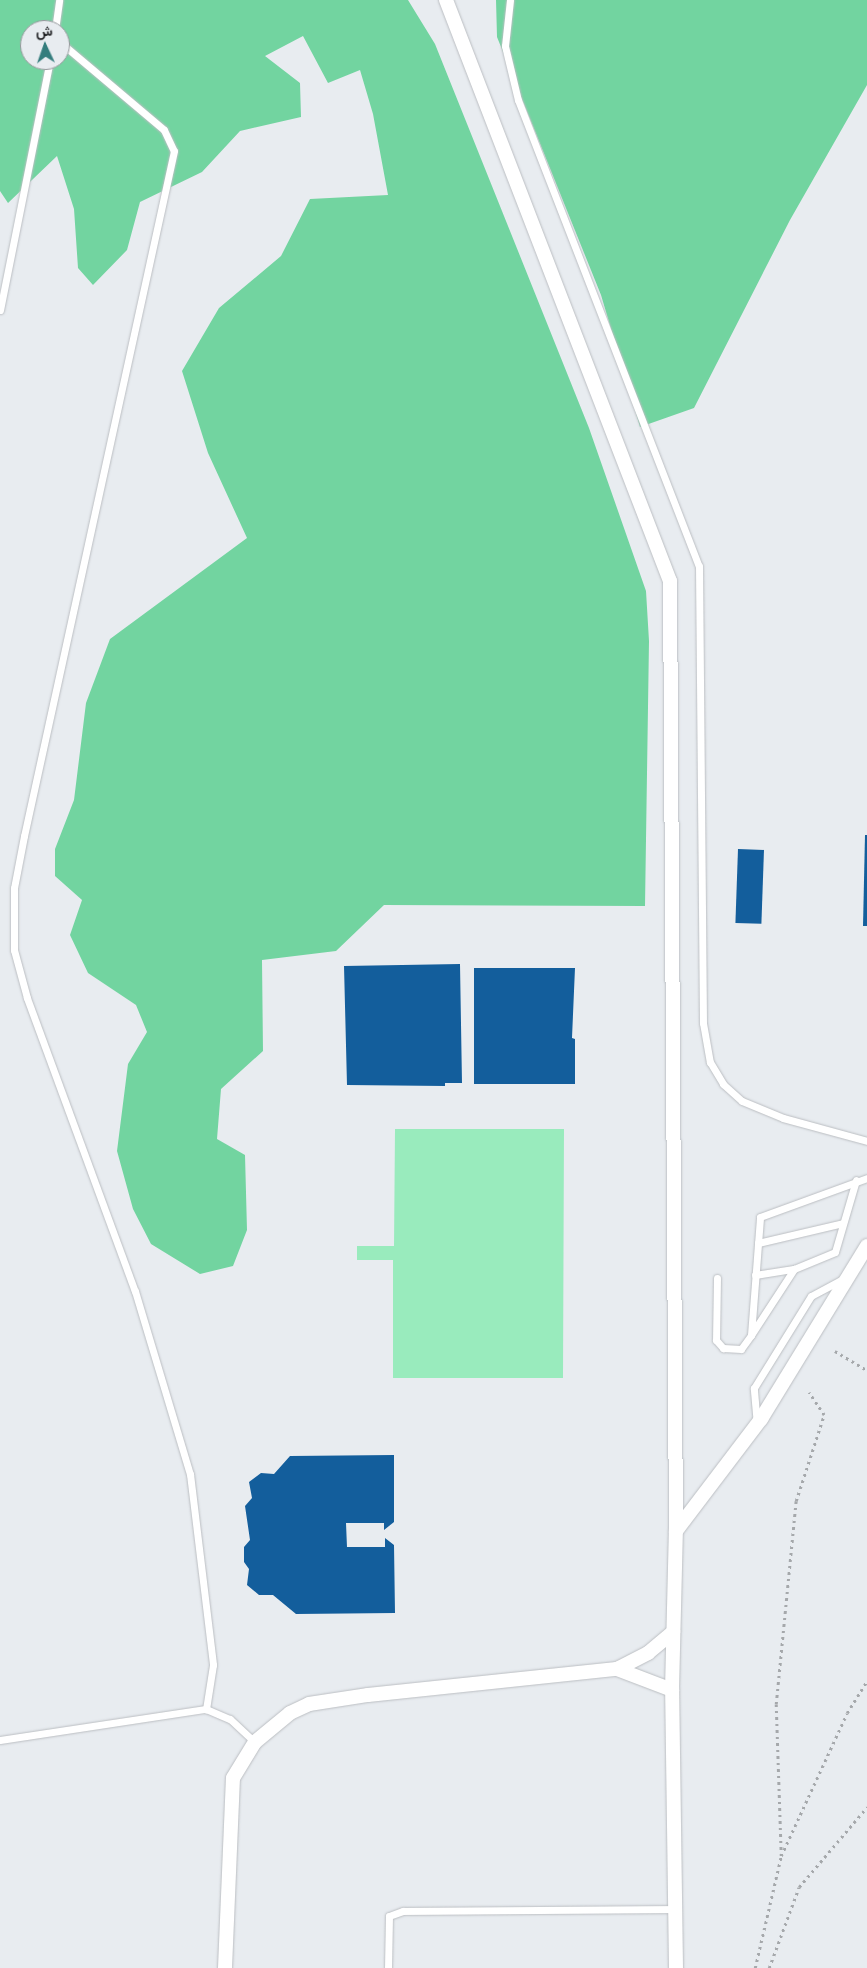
<!DOCTYPE html>
<html>
<head>
<meta charset="utf-8">
<style>
  body { margin:0 }
  #map { position:relative; width:867px; height:1968px; overflow:hidden; background:#e8ecf0; font-family:Raleway,Vazirmatn,sans-serif }
  div>[style] { position:absolute }
  [style*='--x'] { left:calc(var(--x)*1px); top:calc(var(--y)*1px); width:calc(var(--w)*1px); rotate:calc(var(--a)*1deg) }
  .green>* { inset:0; background:#99ebbd }
  .forest>* { inset:0; background:#72d4a0 }
  .building>* { inset:0; background:#135e9c; transform-origin:0 0 }
  .path>* { height:2.5px; margin-top:-1.25px; transform-origin:0; background:repeating-linear-gradient(90deg,#a5a8ab 0 2.5px,transparent 0 6.5px) }
  .roads { filter:drop-shadow(0 0 1px #bbbec2) drop-shadow(0 0 1px #bbbec2) }
  .service>* { height:7px; margin:-3.5px; padding:0 3.5px; transform-origin:3.5px; border-radius:3.5px; background:#fff }
  .minor>* { height:14px; margin:-7px; padding:0 7px; transform-origin:7px; border-radius:7px; background:#fff }
  span { translate:-50% -50%; white-space:nowrap; text-align:center; line-height:1.15; -webkit-text-stroke:5px #e8ecf0; paint-order:stroke }
  .north { position:absolute; left:20px; top:20px; width:50px; height:50px; box-sizing:border-box; background:#e8ecf0; border:1px solid #96989c; border-radius:50%; rotate:357deg; font-size:14px; font-weight:700; line-height:20px; text-align:center; color:#1a1b1d }
  .north::after { content:''; display:block; margin:auto; width:18px; height:22px; background:#347d7d; clip-path:polygon(50% 0,100% 100%,50% 72%,0 100%) }
</style>
</head>
<body>
<div id="map">
  <div class="green">
    <i style="clip-path:polygon(395px 1129px,564px 1129px,563px 1378px,393px 1378px,393px 1260px,357px 1260px,357px 1246px,394px 1246px)"></i>
  </div>
  <div class="forest">
    <i style="clip-path:polygon(evenodd,0 0,408px 0,435px 44px,589px 428px,646px 591px,649px 641px,645px 906px,384px 905px,336px 951px,262px 960px,263px 1051px,221px 1089px,217px 1139px,245px 1155px,247px 1230px,233px 1266px,200px 1274px,151px 1244px,133px 1209px,117px 1151px,128px 1064px,147px 1032px,136px 1005px,88px 973px,70px 935px,82px 900px,55px 876px,55px 849px,74px 800px,86px 703px,110px 639px,247px 538px,208px 453px,182px 371px,219px 308px,281px 256px,310px 199px,388px 195px,373px 114px,360px 70px,328px 83px,303px 36px,265px 56px,300px 83px,301px 117px,240px 131px,202px 172px,140px 202px,127px 250px,93px 285px,78px 268px,74px 209px,57px 156px,8px 203px,0 191px,0 0,30px 30px,60px 30px,60px 60px,30px 60px,30px 30px)"></i>
    <i style="clip-path:polygon(496px 0,867px 0,867px 85px,790px 220px,694px 408px,640px 427px,601px 295px,497px 37px)"></i>
  </div>
  <div class="building">
    <i style="clip-path:polygon(865px 835px,867px 835px,867px 926px,863px 926px)"></i>
    <i style="left:738px;top:849px;width:26px;height:74px;rotate:2deg"></i>
    <i style="clip-path:polygon(460px 964px,462px 1083px,445px 1083px,445px 1086px,347px 1085px,344px 966px)"></i>
    <i style="clip-path:polygon(474px 968px,575px 968px,572px 1038px,575px 1039px,575px 1084px,474px 1084px)"></i>
    <i style="clip-path:polygon(394px 1455px,394px 1522px,384px 1530px,384px 1523px,346px 1523px,347px 1547px,385px 1547px,385px 1538px,394px 1545px,395px 1613px,296px 1614px,273px 1595px,259px 1595px,247px 1585px,249px 1569px,244px 1562px,244px 1547px,250px 1540px,245px 1506px,252px 1498px,249px 1482px,261px 1473px,274px 1474px,290px 1456px)"></i>
  </div>
  <div class="path">
    <i style="--x:835;--y:1351;--w:37;--a:31"></i>
    <i style="--x:781;--y:1856;--w:152;--a:-91.9"></i>
    <i style="--x:776;--y:1704;--w:204;--a:-84.4"></i>
    <i style="--x:796;--y:1501;--w:90;--a:-72"></i>
    <i style="--x:824;--y:1415;--w:27;--a:-124"></i>
    <i style="--x:755;--y:1968;--w:115;--a:-76.9"></i>
    <i style="--x:781;--y:1856;--w:157;--a:-65.2"></i>
    <i style="--x:847;--y:1713;--w:38;--a:-58"></i>
    <i style="--x:769;--y:1968;--w:86;--a:-69.7"></i>
    <i style="--x:799;--y:1887;--w:105;--a:-49.6"></i>
  </div>
  <div class="roads">
    <div class="service">
      <i style="--x:510;--y:0;--w:46;--a:96.2"></i>
      <i style="--x:505;--y:46;--w:56;--a:76.5"></i>
      <i style="--x:518;--y:100;--w:500;--a:68.8"></i>
      <i style="--x:699;--y:566;--w:457;--a:89.5"></i>
      <i style="--x:703;--y:1023;--w:40;--a:80"></i>
      <i style="--x:710;--y:1062;--w:26;--a:59"></i>
      <i style="--x:723;--y:1084;--w:25;--a:42"></i>
      <i style="--x:742;--y:1101;--w:44;--a:22.5"></i>
      <i style="--x:783;--y:1118;--w:87;--a:15.3"></i>
      <i style="--x:55;--y:30;--w:30;--a:-82"></i>
      <i style="--x:60;--y:42;--w:136;--a:40.2"></i>
      <i style="--x:164;--y:130;--w:23;--a:65"></i>
      <i style="--x:174;--y:151;--w:701;--a:102.35"></i>
      <i style="--x:24;--y:836;--w:53;--a:100.9"></i>
      <i style="--x:14;--y:888;--w:62;--a:90"></i>
      <i style="--x:14;--y:950;--w:50;--a:74.8"></i>
      <i style="--x:27;--y:998;--w:312;--a:69.8"></i>
      <i style="--x:135;--y:1291;--w:191;--a:73.3"></i>
      <i style="--x:190;--y:1474;--w:192;--a:83.1"></i>
      <i style="--x:213;--y:1665;--w:45;--a:99"></i>
      <i style="--x:0;--y:310;--w:255;--a:-78.7"></i>
      <i style="--x:758;--y:1243;--w:87;--a:-13.2"></i>
      <i style="--x:755;--y:1275;--w:39;--a:-9"></i>
      <i style="--x:794;--y:1269;--w:44;--a:-22.5"></i>
      <i style="--x:835;--y:1252;--w:75;--a:-73.7"></i>
      <i style="--x:717;--y:1278;--w:62;--a:90.9"></i>
      <i style="--x:716;--y:1340;--w:11;--a:49"></i>
      <i style="--x:723;--y:1348;--w:18;--a:3"></i>
      <i style="--x:741;--y:1349;--w:17;--a:-54"></i>
      <i style="--x:751;--y:1335;--w:118;--a:-85.6"></i>
      <i style="--x:760;--y:1217;--w:114;--a:-20"></i>
      <i style="--x:751;--y:1335;--w:79;--a:-56.9"></i>
      <i style="--x:757;--y:1425;--w:37;--a:-95"></i>
      <i style="--x:754;--y:1388;--w:108;--a:-58.2"></i>
      <i style="--x:811;--y:1296;--w:38;--a:-28"></i>
      <i style="--x:0;--y:1740;--w:208;--a:-8.6"></i>
      <i style="--x:206;--y:1709;--w:26;--a:23"></i>
      <i style="--x:230;--y:1719;--w:34;--a:43"></i>
      <i style="--x:388;--y:1968;--w:52;--a:-88.9"></i>
      <i style="--x:389;--y:1916;--w:15;--a:-20"></i>
      <i style="--x:403;--y:1911;--w:273;--a:-0.4"></i>
    </div>
    <div class="minor">
      <i style="--x:446;--y:0;--w:623;--a:68.92"></i>
      <i style="--x:670;--y:581;--w:950;--a:89.64"></i>
      <i style="--x:617;--y:1669;--w:59;--a:20.9"></i>
      <i style="--x:225;--y:1968;--w:190;--a:-87.6"></i>
      <i style="--x:233;--y:1778;--w:42;--a:-58.6"></i>
      <i style="--x:255;--y:1742;--w:45;--a:-39.6"></i>
      <i style="--x:290;--y:1713;--w:21;--a:-25"></i>
      <i style="--x:309;--y:1704;--w:60;--a:-8.7"></i>
      <i style="--x:368;--y:1695;--w:250;--a:-6"></i>
      <i style="--x:617;--y:1669;--w:35;--a:-27"></i>
      <i style="--x:648;--y:1653;--w:33;--a:-40"></i>
      <i style="--x:676;--y:1968;--w:278;--a:-90.8"></i>
      <i style="--x:672;--y:1690;--w:159;--a:-88.6"></i>
      <i style="--x:676;--y:1531;--w:141;--a:-52.8"></i>
      <i style="--x:761;--y:1419;--w:203;--a:-58.5"></i>
    </div>
  </div>
  <div class="north">ش</div>
</div>
</body>
</html>
